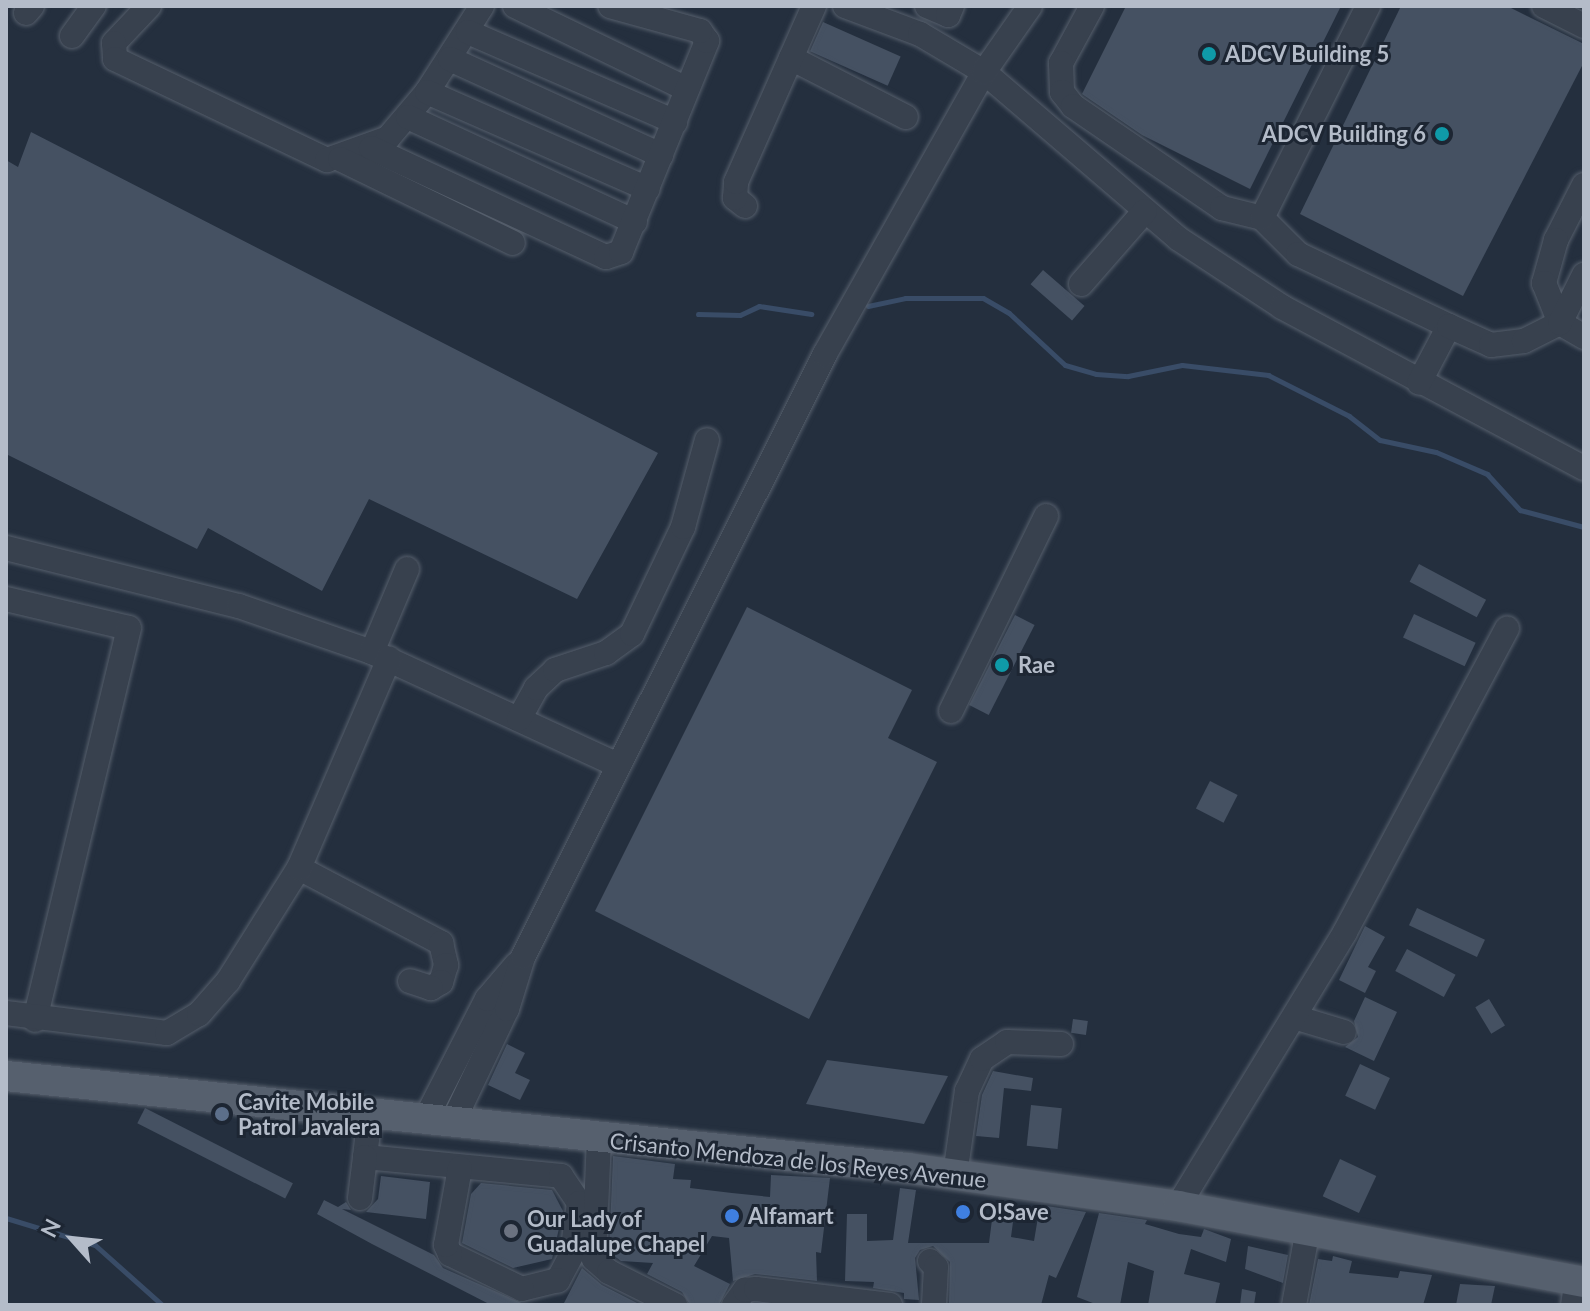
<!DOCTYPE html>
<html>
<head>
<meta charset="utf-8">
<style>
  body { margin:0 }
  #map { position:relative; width:1590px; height:1311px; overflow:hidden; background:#242f3e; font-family:Lato,sans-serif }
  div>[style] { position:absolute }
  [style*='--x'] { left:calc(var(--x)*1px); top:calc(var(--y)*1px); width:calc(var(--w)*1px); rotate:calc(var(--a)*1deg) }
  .stream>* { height:5px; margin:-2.5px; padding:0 2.5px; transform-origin:2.5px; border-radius:2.5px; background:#394c67 }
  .building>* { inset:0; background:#455162; transform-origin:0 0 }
  .roads { filter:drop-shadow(0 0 2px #565f6c) drop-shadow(0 0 2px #565f6c) }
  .minor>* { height:24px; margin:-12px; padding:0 12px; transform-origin:12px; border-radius:12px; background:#38414e }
  .major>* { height:30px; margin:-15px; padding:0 15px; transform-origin:15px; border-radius:15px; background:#56606e }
  .dots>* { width:22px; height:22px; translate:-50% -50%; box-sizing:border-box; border:4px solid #1d2633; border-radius:50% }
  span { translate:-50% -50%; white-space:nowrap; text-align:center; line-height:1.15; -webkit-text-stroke:6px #1d2633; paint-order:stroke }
  .poi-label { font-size:22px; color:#b4bcc9; font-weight:700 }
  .left { translate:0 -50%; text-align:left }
  .right { translate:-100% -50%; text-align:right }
  .street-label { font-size:22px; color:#b4bcc9 }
  .frame { position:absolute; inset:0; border:8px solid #b4bcc9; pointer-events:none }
  .north { position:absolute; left:32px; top:1199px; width:80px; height:80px; -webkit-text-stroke:6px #1d2633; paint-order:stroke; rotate:297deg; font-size:22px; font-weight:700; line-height:32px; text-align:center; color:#b4bcc9 }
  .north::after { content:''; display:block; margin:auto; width:28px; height:36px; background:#b4bcc9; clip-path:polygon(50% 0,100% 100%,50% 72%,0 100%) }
</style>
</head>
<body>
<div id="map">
  <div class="stream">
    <i style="--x:868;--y:306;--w:38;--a:-12"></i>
    <i style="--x:905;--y:298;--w:78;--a:0"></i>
    <i style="--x:983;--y:298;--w:30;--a:30"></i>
    <i style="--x:1009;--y:313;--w:76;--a:42.9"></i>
    <i style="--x:1065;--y:365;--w:32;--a:16"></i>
    <i style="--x:1096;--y:374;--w:32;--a:4"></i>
    <i style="--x:1128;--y:376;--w:55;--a:-11.5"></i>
    <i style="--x:1182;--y:365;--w:87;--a:6.6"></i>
    <i style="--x:1268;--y:375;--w:91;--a:26.8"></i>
    <i style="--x:1349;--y:416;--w:39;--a:38"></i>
    <i style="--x:1380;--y:440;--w:57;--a:12.1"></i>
    <i style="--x:1436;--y:452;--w:56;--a:23.3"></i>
    <i style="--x:1487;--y:474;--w:49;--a:47.5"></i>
    <i style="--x:1520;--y:510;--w:66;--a:14.9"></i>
    <i style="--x:698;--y:314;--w:42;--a:1.4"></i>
    <i style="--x:740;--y:315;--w:21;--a:-25"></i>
    <i style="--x:759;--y:306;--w:53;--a:8.7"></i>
    <i style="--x:6;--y:1218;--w:93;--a:16.9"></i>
    <i style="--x:95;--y:1245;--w:90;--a:41.8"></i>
  </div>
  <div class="building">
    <i style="clip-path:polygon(1126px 6px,1341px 6px,1250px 189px,1142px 135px,1082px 94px)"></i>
    <i style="clip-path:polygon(1401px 6px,1507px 6px,1584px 44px,1584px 62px,1463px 296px,1300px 214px)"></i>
    <i style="left:823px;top:22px;width:85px;height:32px;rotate:24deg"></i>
    <i style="clip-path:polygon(31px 132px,658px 453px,577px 599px,369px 499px,322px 591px,208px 528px,197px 549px,6px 454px,6px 160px,18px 167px)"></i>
    <i style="left:1043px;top:270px;width:55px;height:19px;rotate:41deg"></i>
    <i style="left:1419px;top:564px;width:76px;height:20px;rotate:28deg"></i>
    <i style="clip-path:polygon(747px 607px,912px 690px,888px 738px,937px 762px,809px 1019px,595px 911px)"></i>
    <i style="left:1414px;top:614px;width:68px;height:26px;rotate:25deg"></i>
    <i style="left:1015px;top:615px;width:22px;height:101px;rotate:27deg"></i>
    <i style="left:1210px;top:781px;width:31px;height:31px;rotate:27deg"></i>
    <i style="left:1417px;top:908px;width:75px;height:19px;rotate:25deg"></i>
    <i style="clip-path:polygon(1365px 926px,1385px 937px,1368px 967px,1376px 971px,1365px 993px,1339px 980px)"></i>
    <i style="left:1407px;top:949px;width:55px;height:25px;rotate:28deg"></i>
    <i style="clip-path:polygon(1365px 997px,1397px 1012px,1374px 1061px,1345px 1047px,1358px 1037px,1354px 1021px)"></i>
    <i style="left:1489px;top:999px;width:31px;height:16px;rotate:59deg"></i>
    <i style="left:1073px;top:1019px;width:15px;height:14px;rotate:8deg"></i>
    <i style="clip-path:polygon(507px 1044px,525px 1053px,515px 1073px,530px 1080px,520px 1100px,488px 1085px)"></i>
    <i style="clip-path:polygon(827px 1060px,948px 1076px,924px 1124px,806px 1104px)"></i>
    <i style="left:1360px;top:1064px;width:33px;height:35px;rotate:25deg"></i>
    <i style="clip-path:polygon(993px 1071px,1033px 1078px,1031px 1091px,1004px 1088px,999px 1138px,976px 1136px,982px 1095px)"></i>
    <i style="left:1031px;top:1105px;width:31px;height:41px;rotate:6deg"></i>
    <i style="left:145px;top:1108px;width:166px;height:17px;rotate:27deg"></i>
    <i style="clip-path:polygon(613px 1156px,675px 1164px,673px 1179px,691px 1180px,690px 1188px,732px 1193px,770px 1197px,771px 1175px,830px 1178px,821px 1253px,816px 1252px,817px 1281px,755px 1274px,733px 1281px,729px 1238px,712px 1236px,694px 1266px,730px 1284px,719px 1305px,690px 1305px,682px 1292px,647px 1274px,653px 1263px,621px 1261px,609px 1252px)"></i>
    <i style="left:1340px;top:1159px;width:40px;height:41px;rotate:25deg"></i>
    <i style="clip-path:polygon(381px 1176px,430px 1182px,426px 1219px,366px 1212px,378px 1199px)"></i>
    <i style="clip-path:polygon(481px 1183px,552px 1190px,563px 1211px,552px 1259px,513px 1268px,462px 1243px,471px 1194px)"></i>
    <i style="clip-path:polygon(900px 1188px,916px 1190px,908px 1243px,989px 1243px,994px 1204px,1015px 1207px,1011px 1237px,1034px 1241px,1040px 1205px,1086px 1212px,1056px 1278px,1049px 1275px,1041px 1305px,949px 1304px,950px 1262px,933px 1246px,920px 1250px,915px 1258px,919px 1300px,904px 1299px,904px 1293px,873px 1288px,874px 1282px,845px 1281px,847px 1214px,867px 1214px,867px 1241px,893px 1240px)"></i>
    <i style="clip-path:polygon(324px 1200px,338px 1207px,346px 1202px,351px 1210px,342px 1209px,434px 1255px,443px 1268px,526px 1305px,491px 1305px,372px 1244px,317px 1214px)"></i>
    <i style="clip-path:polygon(1099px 1213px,1147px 1220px,1145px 1224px,1179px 1234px,1201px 1237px,1204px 1229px,1231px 1239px,1226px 1262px,1191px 1249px,1184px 1274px,1220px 1283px,1215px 1305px,1148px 1305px,1154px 1271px,1128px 1262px,1120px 1305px,1098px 1305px,1077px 1297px)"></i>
    <i style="clip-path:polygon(1248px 1246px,1288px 1255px,1283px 1283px,1245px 1269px)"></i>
    <i style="clip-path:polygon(1333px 1256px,1352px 1261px,1349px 1273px,1398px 1278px,1400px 1271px,1432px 1275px,1423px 1305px,1309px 1305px,1318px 1259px,1332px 1261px)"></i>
    <i style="clip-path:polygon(582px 1268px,602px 1285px,641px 1305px,563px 1305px)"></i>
    <i style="clip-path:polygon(1460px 1284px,1495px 1286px,1491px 1305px,1456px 1305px)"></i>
    <i style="clip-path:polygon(1242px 1289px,1256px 1292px,1254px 1305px,1240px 1305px)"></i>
  </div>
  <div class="roads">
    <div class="minor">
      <i style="--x:149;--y:6;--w:51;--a:133.4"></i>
      <i style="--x:114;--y:43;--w:16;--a:86"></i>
      <i style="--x:115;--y:59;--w:235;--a:25.5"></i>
      <i style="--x:327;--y:160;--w:65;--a:-19.8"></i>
      <i style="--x:388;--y:138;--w:60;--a:-49.7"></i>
      <i style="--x:427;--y:92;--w:102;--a:-57.4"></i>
      <i style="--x:515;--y:6;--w:191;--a:25.8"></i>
      <i style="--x:845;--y:6;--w:80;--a:20.5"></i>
      <i style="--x:920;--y:34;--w:74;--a:30.7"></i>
      <i style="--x:984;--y:72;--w:257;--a:40.6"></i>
      <i style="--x:1179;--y:239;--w:123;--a:33.4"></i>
      <i style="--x:1282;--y:307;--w:342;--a:28.1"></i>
      <i style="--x:927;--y:6;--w:23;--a:23"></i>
      <i style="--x:948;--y:15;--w:10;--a:-66"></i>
      <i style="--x:1092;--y:6;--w:65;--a:118.5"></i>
      <i style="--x:1061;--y:63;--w:29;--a:88"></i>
      <i style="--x:1062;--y:92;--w:18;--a:52"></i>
      <i style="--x:1073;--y:106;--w:181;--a:34.4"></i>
      <i style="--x:1222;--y:208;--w:41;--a:14"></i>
      <i style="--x:1262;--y:218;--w:51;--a:45"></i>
      <i style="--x:1298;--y:254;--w:167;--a:25.5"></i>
      <i style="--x:1449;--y:326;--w:64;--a:117.8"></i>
      <i style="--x:1544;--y:6;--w:45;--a:26.6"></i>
      <i style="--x:26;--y:13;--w:9;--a:-49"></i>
      <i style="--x:468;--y:32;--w:226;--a:23.5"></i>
      <i style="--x:72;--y:36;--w:37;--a:-54"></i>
      <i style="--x:791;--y:58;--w:129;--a:27.2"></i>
      <i style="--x:450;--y:59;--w:232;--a:24.5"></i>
      <i style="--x:427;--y:92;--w:241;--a:23.7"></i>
      <i style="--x:408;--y:117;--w:250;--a:24.8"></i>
      <i style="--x:371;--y:148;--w:259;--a:24.9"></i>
      <i style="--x:606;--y:257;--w:16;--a:-18"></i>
      <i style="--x:621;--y:252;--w:228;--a:-67.8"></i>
      <i style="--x:707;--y:41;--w:12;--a:-125"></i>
      <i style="--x:700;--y:31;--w:93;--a:-164.5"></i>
      <i style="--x:340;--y:159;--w:192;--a:25.9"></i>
      <i style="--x:1584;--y:185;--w:62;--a:117"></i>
      <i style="--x:1556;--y:240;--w:45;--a:105.6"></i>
      <i style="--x:1544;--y:283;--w:43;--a:68.2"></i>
      <i style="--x:1560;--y:323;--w:28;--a:30"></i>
      <i style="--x:745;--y:206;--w:13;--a:-141"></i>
      <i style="--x:735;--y:198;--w:16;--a:-86"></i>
      <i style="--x:736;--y:182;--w:193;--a:-66.1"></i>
      <i style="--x:1262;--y:218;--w:237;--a:-63.4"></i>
      <i style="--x:1081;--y:284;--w:97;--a:-48.8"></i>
      <i style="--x:1449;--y:326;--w:46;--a:24.3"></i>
      <i style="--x:1491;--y:345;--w:33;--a:-7"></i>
      <i style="--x:1524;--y:341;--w:40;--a:-26.6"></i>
      <i style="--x:1560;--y:323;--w:54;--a:-63.4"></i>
      <i style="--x:6;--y:548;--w:240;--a:14"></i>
      <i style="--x:239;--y:606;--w:141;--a:19.1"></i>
      <i style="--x:372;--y:652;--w:271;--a:24.7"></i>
      <i style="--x:6;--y:599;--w:126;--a:13.3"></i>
      <i style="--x:129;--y:628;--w:403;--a:103.5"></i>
      <i style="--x:372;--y:652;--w:90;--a:-67.1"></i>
      <i style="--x:951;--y:711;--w:217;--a:-64"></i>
      <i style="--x:519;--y:719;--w:35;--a:-61"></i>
      <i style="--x:536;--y:688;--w:26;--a:-43"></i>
      <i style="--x:555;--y:670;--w:54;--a:-18.4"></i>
      <i style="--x:606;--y:653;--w:32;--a:-36"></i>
      <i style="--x:632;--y:634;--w:119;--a:-64.5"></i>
      <i style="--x:683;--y:527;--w:90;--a:-74.6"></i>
      <i style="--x:299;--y:868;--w:161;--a:27.8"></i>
      <i style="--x:441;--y:943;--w:23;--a:77"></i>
      <i style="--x:446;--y:965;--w:18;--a:106"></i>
      <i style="--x:441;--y:982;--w:12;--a:149"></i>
      <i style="--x:431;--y:988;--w:22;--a:-162"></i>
      <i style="--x:6;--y:1013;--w:162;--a:7.1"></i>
      <i style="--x:167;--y:1033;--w:37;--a:-31"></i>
      <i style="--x:199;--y:1014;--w:44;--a:-48.7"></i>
      <i style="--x:228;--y:981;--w:133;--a:-57.9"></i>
      <i style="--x:299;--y:868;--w:228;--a:-66.7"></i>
      <i style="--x:1294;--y:1017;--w:52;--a:16.7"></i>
      <i style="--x:370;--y:1114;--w:43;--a:96.6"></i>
      <i style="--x:365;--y:1157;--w:197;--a:5.5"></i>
      <i style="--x:561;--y:1176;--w:32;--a:56"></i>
      <i style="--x:579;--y:1203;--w:51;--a:97.8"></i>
      <i style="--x:572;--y:1254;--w:30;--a:118"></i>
      <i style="--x:558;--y:1280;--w:37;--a:166"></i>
      <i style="--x:522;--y:1289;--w:80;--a:-154.1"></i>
      <i style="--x:450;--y:1254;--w:10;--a:-114"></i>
      <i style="--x:446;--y:1245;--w:78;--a:-79.7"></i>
      <i style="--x:425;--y:1120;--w:136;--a:-62.9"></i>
      <i style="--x:487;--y:999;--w:45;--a:-49.5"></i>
      <i style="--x:453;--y:1122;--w:125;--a:-64.5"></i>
      <i style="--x:507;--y:1009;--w:54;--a:-72.9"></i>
      <i style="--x:523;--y:957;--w:674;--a:-63.4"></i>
      <i style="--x:825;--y:354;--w:324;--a:-60.6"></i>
      <i style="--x:984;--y:72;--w:80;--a:-55.1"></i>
      <i style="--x:599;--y:1138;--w:121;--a:92.4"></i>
      <i style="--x:594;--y:1259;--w:20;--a:41"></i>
      <i style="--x:609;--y:1272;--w:74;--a:26.6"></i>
      <i style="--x:955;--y:1175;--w:85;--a:-81.9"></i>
      <i style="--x:967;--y:1091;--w:35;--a:-65"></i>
      <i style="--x:982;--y:1059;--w:30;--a:-34"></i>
      <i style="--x:1007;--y:1042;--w:54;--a:2.1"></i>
      <i style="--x:360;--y:1198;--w:41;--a:-83"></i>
      <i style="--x:1178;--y:1206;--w:321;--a:-58.6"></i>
      <i style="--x:1345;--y:932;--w:344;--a:-61.9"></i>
      <i style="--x:930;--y:1261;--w:8;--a:45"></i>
      <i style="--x:936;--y:1267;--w:38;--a:93"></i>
      <i style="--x:734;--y:1305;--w:19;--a:-54"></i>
      <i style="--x:745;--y:1290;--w:11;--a:-5"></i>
      <i style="--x:756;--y:1289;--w:135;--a:6.8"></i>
      <i style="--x:1294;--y:1305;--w:72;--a:-79.6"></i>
      <i style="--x:1573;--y:1305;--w:25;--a:-81"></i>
    </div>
    <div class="major">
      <i style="--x:6;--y:1076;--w:906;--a:5.83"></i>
      <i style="--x:907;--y:1168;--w:274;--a:8"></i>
      <i style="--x:1178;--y:1206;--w:413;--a:10.6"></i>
    </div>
  </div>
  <div class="dots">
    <i style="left:1209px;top:54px;background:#0f9aa8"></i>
    <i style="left:1442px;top:134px;background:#0f9aa8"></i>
    <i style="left:1002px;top:665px;background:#0f9aa8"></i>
    <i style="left:222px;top:1114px;background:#5c6f8a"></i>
    <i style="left:963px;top:1212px;background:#3f7fe0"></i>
    <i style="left:732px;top:1216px;background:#3f7fe0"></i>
    <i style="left:511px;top:1231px;background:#6b7280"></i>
  </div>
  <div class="poi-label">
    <span class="left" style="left:1225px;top:54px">ADCV Building 5</span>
    <span class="right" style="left:1426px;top:134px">ADCV Building 6</span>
    <span class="left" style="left:1018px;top:665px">Rae</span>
    <span class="left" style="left:238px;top:1114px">Cavite Mobile<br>Patrol Javalera</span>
    <span class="left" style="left:979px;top:1212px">O!Save</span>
    <span class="left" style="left:748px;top:1216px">Alfamart</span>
    <span class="left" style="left:527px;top:1231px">Our Lady of<br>Guadalupe Chapel</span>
  </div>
  <div class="street-label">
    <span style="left:798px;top:1160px;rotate:6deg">Crisanto Mendoza de los Reyes Avenue</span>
  </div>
  <div class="frame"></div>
  <div class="north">N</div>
</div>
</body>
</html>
